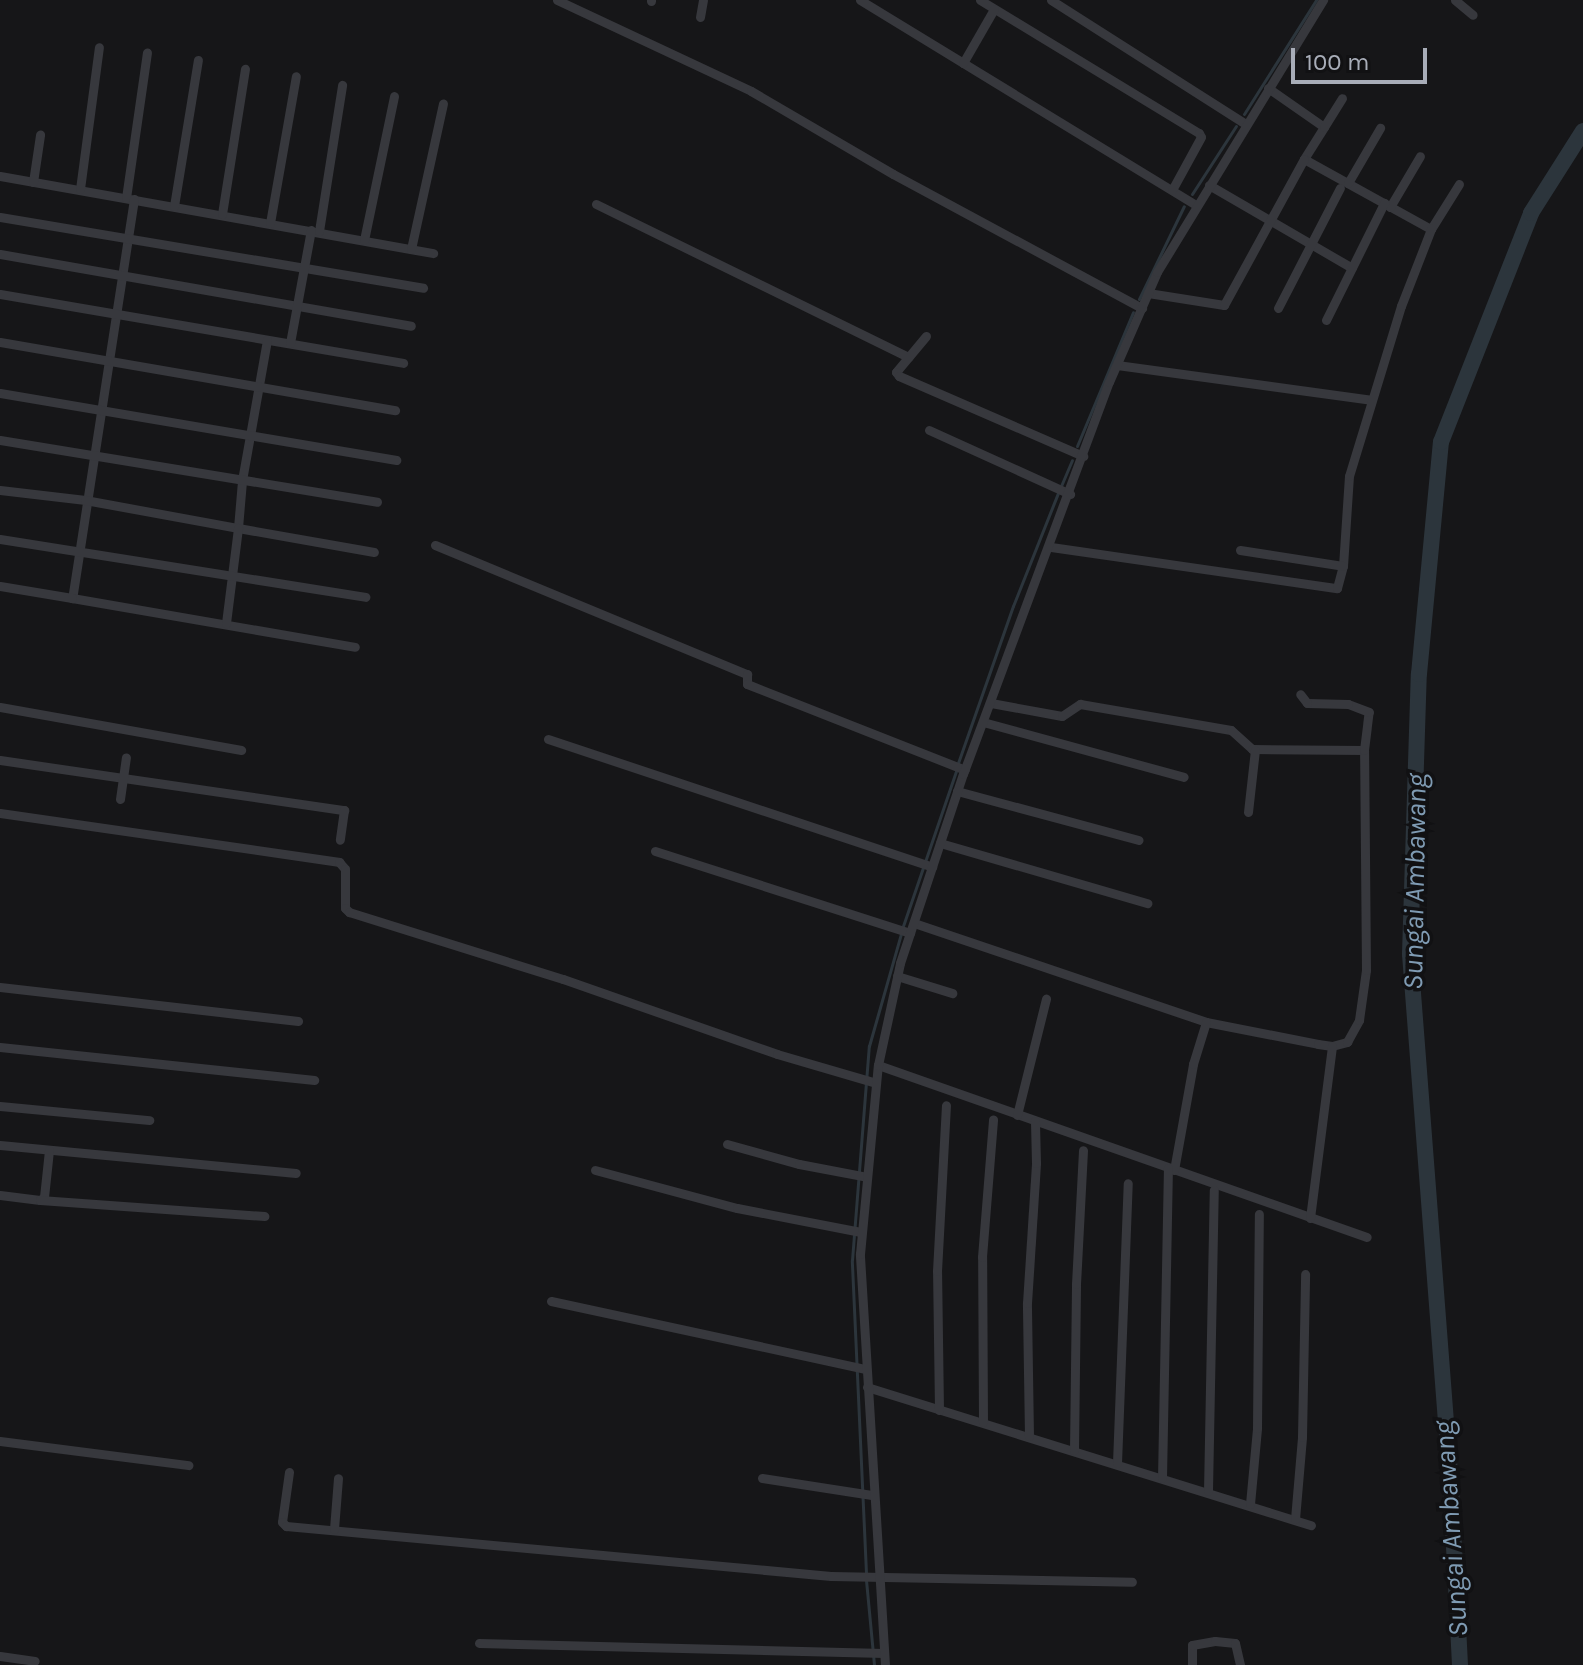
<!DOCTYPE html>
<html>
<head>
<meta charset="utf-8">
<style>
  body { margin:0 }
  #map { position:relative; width:1583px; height:1665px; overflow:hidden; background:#161618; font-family:Karla,sans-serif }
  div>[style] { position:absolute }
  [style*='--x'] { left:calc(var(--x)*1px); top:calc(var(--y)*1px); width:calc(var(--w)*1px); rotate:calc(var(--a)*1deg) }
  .stream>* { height:3px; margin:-1.5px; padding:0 1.5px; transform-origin:1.5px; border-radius:1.5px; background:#2c353c }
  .river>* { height:16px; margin:-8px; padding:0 8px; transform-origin:8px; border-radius:8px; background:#2c353c }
  .street>* { height:9px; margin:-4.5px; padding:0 4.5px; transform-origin:4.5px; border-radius:4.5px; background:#37383d }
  span { translate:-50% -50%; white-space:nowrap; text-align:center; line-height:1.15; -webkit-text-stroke:7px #111113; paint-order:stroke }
  .water-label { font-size:28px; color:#7f9bb3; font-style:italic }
  .scale { position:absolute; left:1291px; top:48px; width:136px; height:36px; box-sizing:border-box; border:4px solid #a8adb8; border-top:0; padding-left:10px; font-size:24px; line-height:28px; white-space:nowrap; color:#a8adb8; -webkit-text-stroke:6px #111113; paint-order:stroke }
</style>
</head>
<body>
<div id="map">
  <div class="stream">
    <i style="--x:1244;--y:114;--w:135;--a:-57.7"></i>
    <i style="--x:1192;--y:194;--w:81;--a:-57.1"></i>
    <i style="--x:1139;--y:299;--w:103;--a:-64.2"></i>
    <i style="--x:1077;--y:446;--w:145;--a:-67.3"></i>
    <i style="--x:1061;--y:486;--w:28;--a:-67"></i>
    <i style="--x:958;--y:763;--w:166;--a:-70.7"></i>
    <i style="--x:1013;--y:606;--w:122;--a:-68.3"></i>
    <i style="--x:903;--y:926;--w:164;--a:-71.1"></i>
    <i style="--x:866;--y:1573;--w:313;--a:-92.6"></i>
    <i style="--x:852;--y:1260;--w:215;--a:-85.5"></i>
    <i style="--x:869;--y:1046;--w:116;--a:-74.1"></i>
    <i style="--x:866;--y:1580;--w:85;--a:84.6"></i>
  </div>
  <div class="river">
    <i style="--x:1460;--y:1665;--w:178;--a:-92.9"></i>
    <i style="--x:1451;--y:1487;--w:535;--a:-94.4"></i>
    <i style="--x:1410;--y:954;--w:280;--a:-88.2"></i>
    <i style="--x:1419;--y:674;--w:233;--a:-84.6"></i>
    <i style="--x:1441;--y:442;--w:246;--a:-68.5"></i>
    <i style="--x:1531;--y:213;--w:97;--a:-57.6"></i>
  </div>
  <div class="street">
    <i style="--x:557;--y:0;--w:214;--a:25.1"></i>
    <i style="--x:751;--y:91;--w:164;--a:30.3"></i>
    <i style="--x:893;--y:174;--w:283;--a:28.3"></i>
    <i style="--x:860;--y:0;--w:394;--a:31.4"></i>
    <i style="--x:980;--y:0;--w:256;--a:31.3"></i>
    <i style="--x:1199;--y:133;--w:4;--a:63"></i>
    <i style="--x:1201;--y:137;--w:60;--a:118.7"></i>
    <i style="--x:1051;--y:0;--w:231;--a:32.5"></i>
    <i style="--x:1455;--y:0;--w:23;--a:40"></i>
    <i style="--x:651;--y:1;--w:1;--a:-90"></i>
    <i style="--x:700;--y:17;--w:17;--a:-80"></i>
    <i style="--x:963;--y:63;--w:62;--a:-60.1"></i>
    <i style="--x:1268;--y:88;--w:68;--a:34.9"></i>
    <i style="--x:1324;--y:127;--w:38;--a:122"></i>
    <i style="--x:1304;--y:159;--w:145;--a:28.9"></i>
    <i style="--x:1431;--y:229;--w:53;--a:-58.1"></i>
    <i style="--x:1324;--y:127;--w:34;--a:-58"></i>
    <i style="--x:0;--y:176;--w:440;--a:10.1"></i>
    <i style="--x:33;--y:182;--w:48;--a:-81.5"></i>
    <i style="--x:1348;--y:183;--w:64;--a:-59.8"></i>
    <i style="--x:1209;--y:185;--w:165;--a:30.1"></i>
    <i style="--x:80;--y:189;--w:143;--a:-82.4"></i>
    <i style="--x:126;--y:198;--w:147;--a:-81.8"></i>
    <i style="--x:134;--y:199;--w:404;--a:98.8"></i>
    <i style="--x:72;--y:598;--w:287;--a:9.8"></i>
    <i style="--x:596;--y:204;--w:348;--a:26.1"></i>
    <i style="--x:174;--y:206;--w:148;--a:-80.7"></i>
    <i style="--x:1390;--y:207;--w:59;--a:-59.5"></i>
    <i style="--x:222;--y:214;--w:147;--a:-81"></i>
    <i style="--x:0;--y:217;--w:429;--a:9.5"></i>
    <i style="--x:270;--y:223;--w:149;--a:-80"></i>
    <i style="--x:319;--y:231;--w:148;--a:-81"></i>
    <i style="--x:364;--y:240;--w:147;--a:-78.2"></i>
    <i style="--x:411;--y:249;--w:149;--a:-77.6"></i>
    <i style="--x:0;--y:254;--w:417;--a:9.9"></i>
    <i style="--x:1148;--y:293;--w:77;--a:9"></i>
    <i style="--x:1224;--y:305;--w:166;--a:-61.3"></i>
    <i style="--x:0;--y:294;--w:409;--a:9.7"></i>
    <i style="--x:1278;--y:308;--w:135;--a:-62.7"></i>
    <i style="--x:1326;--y:320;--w:131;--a:-63.6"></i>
    <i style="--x:926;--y:336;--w:47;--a:129.8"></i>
    <i style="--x:896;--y:372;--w:5;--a:53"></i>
    <i style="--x:899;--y:376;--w:201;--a:23.5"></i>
    <i style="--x:267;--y:340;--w:143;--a:100.1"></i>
    <i style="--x:242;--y:481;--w:47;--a:94.9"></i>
    <i style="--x:238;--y:528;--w:138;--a:10"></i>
    <i style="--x:0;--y:342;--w:401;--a:9.8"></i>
    <i style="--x:290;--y:343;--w:115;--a:-79.5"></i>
    <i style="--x:1117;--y:365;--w:256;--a:7.8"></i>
    <i style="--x:0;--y:393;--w:402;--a:9.6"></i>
    <i style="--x:929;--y:430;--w:155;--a:24.4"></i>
    <i style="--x:0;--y:440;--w:382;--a:9.3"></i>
    <i style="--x:0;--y:490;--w:86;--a:6.7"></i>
    <i style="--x:85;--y:500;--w:156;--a:10.4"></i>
    <i style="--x:238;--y:528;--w:96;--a:97.2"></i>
    <i style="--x:0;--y:539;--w:370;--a:9"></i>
    <i style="--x:435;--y:545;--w:338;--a:22.5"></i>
    <i style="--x:747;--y:674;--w:10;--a:90"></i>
    <i style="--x:747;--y:684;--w:234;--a:21.5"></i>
    <i style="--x:1051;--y:547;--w:289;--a:8.2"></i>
    <i style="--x:1337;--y:588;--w:23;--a:-75"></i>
    <i style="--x:1343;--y:566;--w:90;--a:-86.2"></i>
    <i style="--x:1349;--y:476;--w:178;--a:-73"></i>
    <i style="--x:1401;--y:306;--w:83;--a:-68.7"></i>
    <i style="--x:1240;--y:550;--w:104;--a:8.8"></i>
    <i style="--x:0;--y:586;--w:73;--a:9.5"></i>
    <i style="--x:991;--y:703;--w:72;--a:10.4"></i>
    <i style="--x:1062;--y:716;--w:22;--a:-34"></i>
    <i style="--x:1080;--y:704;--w:153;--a:9.8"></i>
    <i style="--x:1231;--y:730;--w:28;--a:42"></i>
    <i style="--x:1252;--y:749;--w:112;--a:0.5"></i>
    <i style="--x:0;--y:707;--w:245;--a:10.1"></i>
    <i style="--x:983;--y:722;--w:208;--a:15.3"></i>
    <i style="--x:548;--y:739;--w:405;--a:18.4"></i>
    <i style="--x:0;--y:760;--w:348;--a:8.3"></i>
    <i style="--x:344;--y:810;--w:30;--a:98"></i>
    <i style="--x:957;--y:791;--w:188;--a:15.1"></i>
    <i style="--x:120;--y:799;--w:42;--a:-81.9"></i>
    <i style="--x:1248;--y:812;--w:62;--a:-83.6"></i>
    <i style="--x:0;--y:813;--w:343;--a:8.2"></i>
    <i style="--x:339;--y:862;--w:9;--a:49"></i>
    <i style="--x:345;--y:869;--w:39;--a:90"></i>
    <i style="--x:345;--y:908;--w:6;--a:45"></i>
    <i style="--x:349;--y:912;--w:224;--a:17.4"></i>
    <i style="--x:563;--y:979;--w:227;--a:19.3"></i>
    <i style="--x:777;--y:1054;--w:103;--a:16.3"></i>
    <i style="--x:940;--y:843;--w:216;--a:16.2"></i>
    <i style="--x:655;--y:851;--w:268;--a:17.8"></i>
    <i style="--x:914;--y:923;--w:308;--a:18.7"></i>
    <i style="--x:1206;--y:1022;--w:114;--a:11.1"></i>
    <i style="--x:1318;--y:1044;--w:14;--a:8"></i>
    <i style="--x:1332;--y:1046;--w:16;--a:-15"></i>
    <i style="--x:1347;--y:1042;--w:25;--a:-61"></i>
    <i style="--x:1359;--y:1020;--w:50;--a:-82"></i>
    <i style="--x:1366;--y:970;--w:220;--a:-90.5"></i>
    <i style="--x:1364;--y:750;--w:38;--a:-83"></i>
    <i style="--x:1369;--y:712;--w:22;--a:-159"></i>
    <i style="--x:1348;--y:704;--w:41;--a:-178.6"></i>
    <i style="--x:1307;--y:703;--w:11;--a:-128"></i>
    <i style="--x:897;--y:976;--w:58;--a:17.2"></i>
    <i style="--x:0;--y:987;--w:300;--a:6.5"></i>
    <i style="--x:0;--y:1047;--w:316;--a:6"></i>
    <i style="--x:878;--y:1065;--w:518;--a:19.38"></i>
    <i style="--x:0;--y:1106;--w:150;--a:5.4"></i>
    <i style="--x:1017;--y:1115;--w:120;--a:-76"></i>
    <i style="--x:727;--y:1144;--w:75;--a:15.5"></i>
    <i style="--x:799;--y:1164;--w:69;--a:10.8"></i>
    <i style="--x:0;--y:1145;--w:297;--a:5.4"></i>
    <i style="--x:595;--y:1170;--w:147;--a:15"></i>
    <i style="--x:737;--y:1208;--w:126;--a:11"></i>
    <i style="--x:1174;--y:1170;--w:108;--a:-79.8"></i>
    <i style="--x:1193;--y:1064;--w:44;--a:-72.8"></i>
    <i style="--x:0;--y:1195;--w:40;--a:7.1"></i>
    <i style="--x:40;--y:1200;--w:5;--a:-37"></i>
    <i style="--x:44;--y:1197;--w:47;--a:-83.9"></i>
    <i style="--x:40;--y:1200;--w:225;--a:4.1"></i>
    <i style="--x:1310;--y:1218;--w:173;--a:-82.7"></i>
    <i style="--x:551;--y:1301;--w:322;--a:12.2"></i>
    <i style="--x:867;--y:1387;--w:465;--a:17.3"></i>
    <i style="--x:939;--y:1410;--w:139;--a:-90.8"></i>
    <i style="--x:937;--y:1271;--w:166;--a:-86.9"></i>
    <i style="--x:983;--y:1422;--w:165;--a:-90.3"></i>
    <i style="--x:982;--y:1257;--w:138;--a:-85.4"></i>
    <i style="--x:1029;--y:1436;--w:133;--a:-90.9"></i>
    <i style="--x:1027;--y:1303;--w:140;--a:-86.3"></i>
    <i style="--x:1036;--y:1163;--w:42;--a:-91.4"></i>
    <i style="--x:0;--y:1441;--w:190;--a:7.3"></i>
    <i style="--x:1074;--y:1450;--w:166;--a:-89.3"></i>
    <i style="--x:1076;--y:1284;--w:134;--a:-87"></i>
    <i style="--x:1117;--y:1463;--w:280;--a:-87.8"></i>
    <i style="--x:289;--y:1472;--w:50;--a:98"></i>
    <i style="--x:282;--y:1522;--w:6;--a:45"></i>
    <i style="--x:286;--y:1526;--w:547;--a:5.24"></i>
    <i style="--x:831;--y:1576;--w:301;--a:1.1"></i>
    <i style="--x:762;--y:1478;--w:111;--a:8.8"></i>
    <i style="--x:1162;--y:1478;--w:310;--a:-88.9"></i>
    <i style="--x:1208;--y:1491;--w:301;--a:-88.9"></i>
    <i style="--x:1250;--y:1504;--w:76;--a:-84.7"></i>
    <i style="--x:1257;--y:1428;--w:214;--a:-89.5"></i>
    <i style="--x:1295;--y:1519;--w:82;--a:-85.1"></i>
    <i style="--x:1302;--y:1437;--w:163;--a:-88.9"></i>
    <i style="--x:334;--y:1529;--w:51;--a:-85.5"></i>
    <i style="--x:479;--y:1643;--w:405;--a:1.4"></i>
    <i style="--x:0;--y:1656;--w:35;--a:8"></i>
    <i style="--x:885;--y:1665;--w:412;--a:-93.5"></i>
    <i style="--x:860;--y:1254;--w:190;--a:-84.6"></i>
    <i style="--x:878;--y:1065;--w:104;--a:-77.8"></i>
    <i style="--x:900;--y:963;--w:199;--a:-71.6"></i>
    <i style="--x:963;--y:774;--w:418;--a:-69.6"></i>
    <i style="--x:1109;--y:382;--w:120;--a:-66.4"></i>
    <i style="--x:1157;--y:272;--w:319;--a:-58.6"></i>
    <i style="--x:1192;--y:1665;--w:20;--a:-90"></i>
    <i style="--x:1192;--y:1645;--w:23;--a:-10"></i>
    <i style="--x:1215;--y:1641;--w:20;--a:6"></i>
    <i style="--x:1235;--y:1643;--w:23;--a:77"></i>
  </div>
  <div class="water-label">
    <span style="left:1415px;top:882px;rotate:-89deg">Sungai Ambawang</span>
    <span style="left:1451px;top:1529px;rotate:-94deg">Sungai Ambawang</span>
  </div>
  <div class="scale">100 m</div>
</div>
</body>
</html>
